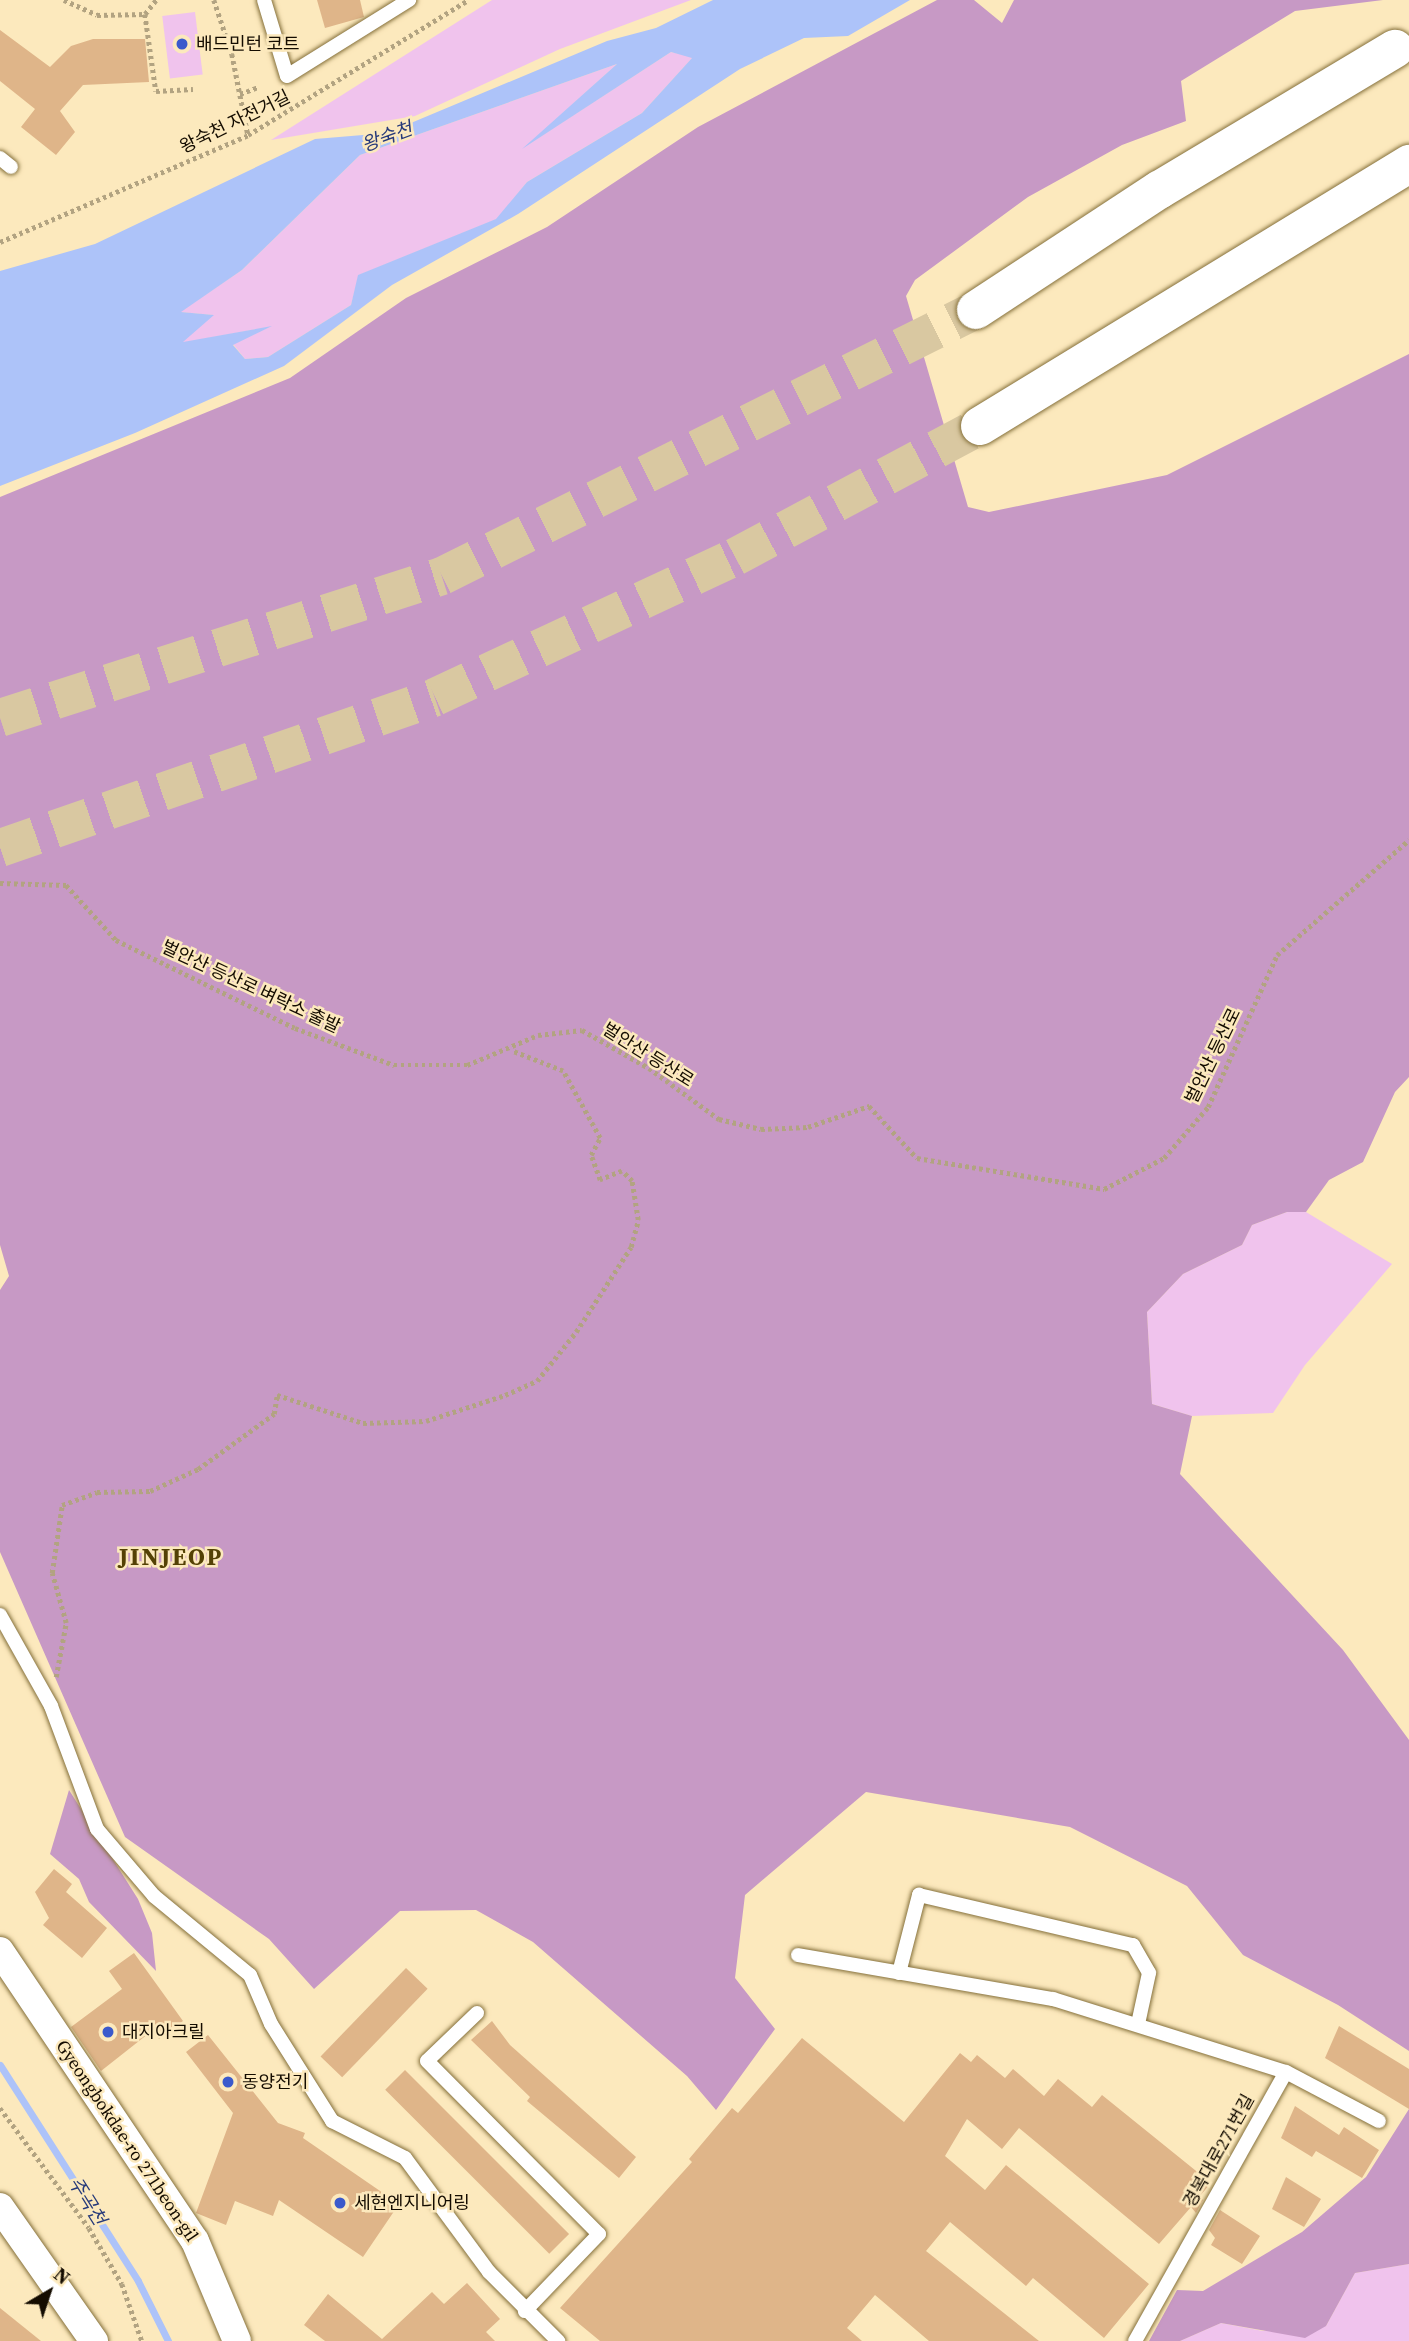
<!DOCTYPE html>
<html>
<head>
<meta charset="utf-8">
<style>
  body { margin:0 }
  #map { position:relative; width:1409px; height:2341px; overflow:hidden; background:#fce9bd; font-family:"Source Serif 4","Noto Sans KR",serif }
  div>[style] { position:absolute }
  [style*='--x'] { left:calc(var(--x)*1px); top:calc(var(--y)*1px); width:calc(var(--w)*1px); rotate:calc(var(--a)*1deg) }
  .green>* { inset:0; background:#f0c3ed; transform-origin:0 0 }
  .forest>* { inset:0; background:#c799c5 }
  .water>* { inset:0; background:#adc3f9 }
  .stream>* { height:7px; margin:-3.5px; padding:0 3.5px; transform-origin:3.5px; border-radius:3.5px; background:#adc3f9 }
  .building>* { inset:0; background:#dfb589; transform-origin:0 0 }
  .highway-tunnel>* { height:38px; margin-top:-19px; transform-origin:0; background:repeating-linear-gradient(90deg,#d9c8a1 0 38px,transparent 0 57px) }
  .path>* { height:4.5px; margin-top:-2.25px; transform-origin:0; background:repeating-linear-gradient(90deg,#b2a381 0 3.5px,transparent 0 7px) }
  .roads { filter:drop-shadow(0 0 2px #85703b) drop-shadow(0 0 2px #85703b) }
  .lane>* { height:14px; margin:-7px; padding:0 7px; transform-origin:7px; border-radius:7px; background:#fff }
  .street>* { height:28px; margin:-14px; padding:0 14px; transform-origin:14px; border-radius:14px; background:#fff }
  .highway>* { height:38px; margin:-19px; padding:0 19px; transform-origin:19px; border-radius:19px; background:#fff }
  .dots>* { width:19px; height:19px; translate:-50% -50%; box-sizing:border-box; border:4px solid #fce9bd; border-radius:50% }
  span { translate:-50% -50%; white-space:nowrap; text-align:center; line-height:1.15; -webkit-text-stroke:5px #fce9bd; paint-order:stroke }
  .poi-label { font-size:18px; color:#140c00 }
  .left { translate:0 -50%; text-align:left }
  .street-label { font-size:18px; color:#140c00 }
  .water-label { font-size:19px; color:#273a7a; font-style:italic }
  .district-label { font-size:24px; color:#544105; font-weight:700; letter-spacing:2px }
  .north { position:absolute; left:14px; top:2257px; width:70px; height:70px; -webkit-text-stroke:5px #fce9bd; paint-order:stroke; rotate:39deg; font-size:19px; font-weight:700; line-height:28px; text-align:center; color:#140c00 }
  .north::after { content:''; display:block; margin:auto; width:24px; height:32px; background:#140c00; clip-path:polygon(50% 0,100% 100%,50% 72%,0 100%) }
</style>
</head>
<body>
<div id="map">
  <div class="green">
    <i style="clip-path:polygon(492px 0,691px 0,560px 49px,415px 116px,271px 140px)"></i>
    <i style="left:195px;top:12px;width:63px;height:33px;rotate:83deg"></i>
    <i style="clip-path:polygon(671px 52px,693px 57px,642px 113px,527px 182px,497px 219px,359px 275px,351px 305px,268px 357px,245px 359px,233px 344px,269px 327px,181px 343px,213px 315px,180px 312px,242px 270px,360px 155px,617px 64px,529px 144px)"></i>
    <i style="clip-path:polygon(1287px 1212px,1306px 1212px,1392px 1264px,1305px 1365px,1273px 1413px,1192px 1416px,1152px 1404px,1147px 1312px,1183px 1274px,1242px 1245px,1252px 1225px)"></i>
    <i style="clip-path:polygon(1409px 2264px,1409px 2341px,1180px 2341px,1221px 2323px,1263px 2331px,1326px 2326px,1355px 2273px)"></i>
  </div>
  <div class="forest">
    <i style="clip-path:polygon(937px 0,974px 0,1002px 23px,1014px 0,1383px 0,1295px 11px,1181px 81px,1186px 121px,1122px 145px,1028px 197px,915px 280px,906px 296px,968px 507px,989px 512px,1167px 475px,1409px 354px,1409px 1077px,1395px 1092px,1363px 1162px,1329px 1180px,1306px 1212px,1287px 1212px,1252px 1225px,1242px 1245px,1183px 1274px,1147px 1312px,1152px 1404px,1192px 1416px,1180px 1474px,1343px 1650px,1409px 1740px,1409px 2051px,1338px 2005px,1243px 1955px,1187px 1886px,1070px 1827px,866px 1792px,745px 1895px,735px 1978px,775px 2029px,716px 2110px,687px 2076px,533px 1942px,476px 1910px,400px 1911px,314px 1989px,269px 1939px,125px 1837px,0 1552px,0 1290px,9px 1276px,0 1245px,0 497px,290px 378px,406px 298px,547px 227px,698px 127px)"></i>
    <i style="clip-path:polygon(69px 1790px,138px 1899px,152px 1933px,156px 1971px,89px 1902px,79px 1879px,50px 1854px)"></i>
    <i style="clip-path:polygon(1409px 2109px,1409px 2264px,1355px 2273px,1326px 2326px,1305px 2338px,1221px 2323px,1180px 2341px,1149px 2341px,1177px 2290px,1203px 2291px,1302px 2232px,1366px 2177px)"></i>
  </div>
  <div class="water">
    <i style="clip-path:polygon(evenodd,713px 0,910px 0,848px 36px,804px 38px,740px 69px,518px 214px,392px 285px,284px 366px,135px 433px,0 486px,0 271px,95px 244px,315px 139px,387px 133px,607px 41px,656px 28px,713px 0,671px 52px,692px 58px,642px 113px,527px 182px,496px 219px,358px 275px,351px 305px,268px 357px,245px 359px,233px 345px,272px 326px,183px 342px,214px 315px,181px 312px,242px 270px,360px 155px,617px 64px,522px 149px,671px 52px)"></i>
  </div>
  <div class="stream">
    <i style="--x:0;--y:2065;--w:256;--a:57.4"></i>
    <i style="--x:138;--y:2281;--w:67;--a:63.4"></i>
  </div>
  <div class="building">
    <i style="clip-path:polygon(317px 0,360px 0,364px 17px,325px 28px)"></i>
    <i style="clip-path:polygon(0 30px,50px 67px,71px 46px,93px 39px,145px 39px,149px 82px,83px 85px,60px 111px,75px 132px,56px 155px,21px 127px,35px 109px,0 81px)"></i>
    <i style="clip-path:polygon(54px 1869px,72px 1884px,66px 1892px,107px 1928px,82px 1958px,43px 1925px,49px 1918px,35px 1892px)"></i>
    <i style="clip-path:polygon(134px 1953px,183px 2021px,159px 2039px,153px 2030px,101px 2071px,71px 2027px,122px 1989px,109px 1971px)"></i>
    <i style="left:406px;top:1968px;width:30px;height:123px;rotate:44deg"></i>
    <i style="clip-path:polygon(492px 2021px,510px 2045px,636px 2157px,619px 2178px,527px 2101px,530px 2097px,471px 2040px)"></i>
    <i style="clip-path:polygon(1339px 2026px,1409px 2069px,1409px 2109px,1325px 2058px)"></i>
    <i style="clip-path:polygon(208px 2035px,278px 2123px,305px 2133px,303px 2138px,399px 2204px,363px 2257px,279px 2200px,273px 2216px,235px 2201px,226px 2225px,196px 2213px,233px 2113px,186px 2052px)"></i>
    <i style="clip-path:polygon(802px 2038px,904px 2122px,960px 2053px,971px 2062px,977px 2055px,1005px 2078px,1013px 2069px,1044px 2096px,1058px 2079px,1092px 2107px,1102px 2095px,1211px 2183px,1199px 2197px,1203px 2200px,1196px 2213px,1191px 2207px,1159px 2244px,1019px 2128px,1002px 2149px,967px 2119px,945px 2156px,985px 2190px,1006px 2165px,1149px 2284px,1104px 2338px,1033px 2278px,1026px 2286px,950px 2222px,926px 2251px,1039px 2341px,929px 2341px,875px 2295px,847px 2328px,862px 2341px,600px 2341px,560px 2308px,692px 2162px,689px 2159px,732px 2108px,738px 2113px)"></i>
    <i style="left:405px;top:2070px;width:232px;height:28px;rotate:45deg"></i>
    <i style="clip-path:polygon(1295px 2106px,1339px 2135px,1344px 2127px,1379px 2150px,1362px 2178px,1316px 2151px,1312px 2157px,1281px 2138px)"></i>
    <i style="clip-path:polygon(1286px 2177px,1321px 2199px,1304px 2227px,1272px 2209px)"></i>
    <i style="clip-path:polygon(1220px 2210px,1260px 2236px,1242px 2264px,1211px 2245px,1215px 2238px,1209px 2230px)"></i>
    <i style="clip-path:polygon(467px 2283px,500px 2319px,486px 2332px,495px 2341px,325px 2341px,304px 2325px,328px 2294px,382px 2339px,432px 2292px,444px 2304px)"></i>
    <i style="clip-path:polygon(0 2308px,41px 2341px,0 2341px)"></i>
  </div>
  <div class="highway-tunnel">
    <i style="--x:0;--y:718;--w:464;--a:-17.8"></i>
    <i style="--x:442;--y:576;--w:597;--a:-26.48"></i>
    <i style="--x:0;--y:848;--w:460;--a:-19.1"></i>
    <i style="--x:435;--y:697;--w:331;--a:-25"></i>
    <i style="--x:735;--y:557;--w:278;--a:-28.1"></i>
  </div>
  <div class="path">
    <i style="--x:64;--y:0;--w:36;--a:24"></i>
    <i style="--x:97;--y:15;--w:48;--a:-1.2"></i>
    <i style="--x:145;--y:14;--w:18;--a:-52"></i>
    <i style="--x:214;--y:0;--w:57;--a:71.6"></i>
    <i style="--x:232;--y:54;--w:83;--a:78.8"></i>
    <i style="--x:145;--y:14;--w:78;--a:81.9"></i>
    <i style="--x:156;--y:91;--w:37;--a:-3"></i>
    <i style="--x:240;--y:94;--w:19;--a:-21"></i>
    <i style="--x:0;--y:242;--w:270;--a:-23.3"></i>
    <i style="--x:248;--y:135;--w:258;--a:-31.5"></i>
    <i style="--x:0;--y:883;--w:66;--a:1.7"></i>
    <i style="--x:66;--y:885;--w:74;--a:47.7"></i>
    <i style="--x:116;--y:940;--w:199;--a:26.2"></i>
    <i style="--x:295;--y:1028;--w:106;--a:20.5"></i>
    <i style="--x:394;--y:1065;--w:73;--a:0"></i>
    <i style="--x:467;--y:1065;--w:77;--a:-22.9"></i>
    <i style="--x:538;--y:1035;--w:44;--a:-6.5"></i>
    <i style="--x:582;--y:1030;--w:77;--a:29.6"></i>
    <i style="--x:649;--y:1068;--w:87;--a:36.1"></i>
    <i style="--x:719;--y:1119;--w:43;--a:13.4"></i>
    <i style="--x:761;--y:1129;--w:47;--a:-2.4"></i>
    <i style="--x:808;--y:1127;--w:65;--a:-19"></i>
    <i style="--x:869;--y:1106;--w:71;--a:47.3"></i>
    <i style="--x:917;--y:1158;--w:190;--a:9.4"></i>
    <i style="--x:1104;--y:1189;--w:68;--a:-27.3"></i>
    <i style="--x:1164;--y:1158;--w:67;--a:-49.2"></i>
    <i style="--x:1208;--y:1107;--w:167;--a:-65.6"></i>
    <i style="--x:1277;--y:955;--w:175;--a:-41.1"></i>
    <i style="--x:56;--y:1677;--w:55;--a:-79.5"></i>
    <i style="--x:66;--y:1623;--w:52;--a:-105.6"></i>
    <i style="--x:52;--y:1573;--w:69;--a:-81.6"></i>
    <i style="--x:62;--y:1505;--w:37;--a:-20"></i>
    <i style="--x:97;--y:1492;--w:53;--a:-1.1"></i>
    <i style="--x:150;--y:1491;--w:53;--a:-24.6"></i>
    <i style="--x:198;--y:1469;--w:94;--a:-35.9"></i>
    <i style="--x:274;--y:1414;--w:19;--a:-81"></i>
    <i style="--x:277;--y:1395;--w:90;--a:18"></i>
    <i style="--x:363;--y:1423;--w:63;--a:-1.8"></i>
    <i style="--x:426;--y:1421;--w:83;--a:-18.2"></i>
    <i style="--x:505;--y:1395;--w:35;--a:-24"></i>
    <i style="--x:537;--y:1381;--w:63;--a:-51.5"></i>
    <i style="--x:576;--y:1332;--w:101;--a:-57.1"></i>
    <i style="--x:631;--y:1247;--w:28;--a:-75"></i>
    <i style="--x:638;--y:1220;--w:39;--a:-99"></i>
    <i style="--x:632;--y:1181;--w:14;--a:-135"></i>
    <i style="--x:622;--y:1171;--w:24;--a:158"></i>
    <i style="--x:600;--y:1180;--w:27;--a:-110"></i>
    <i style="--x:591;--y:1155;--w:19;--a:-62"></i>
    <i style="--x:600;--y:1138;--w:77;--a:-118.9"></i>
    <i style="--x:563;--y:1071;--w:55;--a:-158.6"></i>
    <i style="--x:0;--y:2108;--w:149;--a:53.4"></i>
    <i style="--x:89;--y:2228;--w:65;--a:59.5"></i>
    <i style="--x:122;--y:2284;--w:60;--a:70.7"></i>
  </div>
  <div class="roads">
    <div class="lane">
      <i style="--x:264;--y:0;--w:79;--a:73.2"></i>
      <i style="--x:287;--y:76;--w:144;--a:-31.9"></i>
      <i style="--x:0;--y:158;--w:14;--a:39"></i>
      <i style="--x:0;--y:1615;--w:104;--a:60.7"></i>
      <i style="--x:51;--y:1706;--w:131;--a:69.5"></i>
      <i style="--x:97;--y:1829;--w:88;--a:49.6"></i>
      <i style="--x:154;--y:1896;--w:124;--a:39.5"></i>
      <i style="--x:250;--y:1975;--w:53;--a:66.8"></i>
      <i style="--x:271;--y:2024;--w:115;--a:57.8"></i>
      <i style="--x:332;--y:2121;--w:82;--a:26.9"></i>
      <i style="--x:405;--y:2158;--w:142;--a:53.6"></i>
      <i style="--x:489;--y:2272;--w:98;--a:45"></i>
      <i style="--x:798;--y:1955;--w:259;--a:9.8"></i>
      <i style="--x:1053;--y:1999;--w:244;--a:17.4"></i>
      <i style="--x:899;--y:1973;--w:81;--a:-75.6"></i>
      <i style="--x:919;--y:1895;--w:220;--a:13.2"></i>
      <i style="--x:1133;--y:1945;--w:32;--a:60"></i>
      <i style="--x:1149;--y:1973;--w:52;--a:102.2"></i>
      <i style="--x:477;--y:2013;--w:69;--a:136.2"></i>
      <i style="--x:427;--y:2061;--w:244;--a:45.2"></i>
      <i style="--x:599;--y:2234;--w:107;--a:133.9"></i>
      <i style="--x:1135;--y:2341;--w:308;--a:-60.7"></i>
      <i style="--x:1286;--y:2072;--w:105;--a:27.8"></i>
    </div>
    <div class="street">
      <i style="--x:0;--y:1951;--w:349;--a:56.1"></i>
      <i style="--x:195;--y:2241;--w:108;--a:67.2"></i>
      <i style="--x:0;--y:2207;--w:164;--a:55"></i>
    </div>
    <div class="highway">
      <i style="--x:976;--y:310;--w:219;--a:-33.3"></i>
      <i style="--x:1159;--y:190;--w:275;--a:-30.9"></i>
      <i style="--x:980;--y:426;--w:503;--a:-31.41"></i>
    </div>
  </div>
  <div class="dots">
    <i style="left:182px;top:44px;background:#3b5acc"></i>
    <i style="left:108px;top:2032px;background:#3b5acc"></i>
    <i style="left:228px;top:2082px;background:#3b5acc"></i>
    <i style="left:340px;top:2203px;background:#3b5acc"></i>
  </div>
  <div class="poi-label">
    <span class="left" style="left:196px;top:44px">배드민턴 코트</span>
    <span class="left" style="left:122px;top:2032px">대지아크릴</span>
    <span class="left" style="left:242px;top:2082px">동양전기</span>
    <span class="left" style="left:354px;top:2203px">세현엔지니어링</span>
  </div>
  <div class="street-label">
    <span style="left:235px;top:122px;rotate:-26deg">왕숙천 자전거길</span>
    <span style="left:251px;top:987px;rotate:25deg">벌안산 등산로 벼락소 출발</span>
    <span style="left:648px;top:1055px;rotate:32deg">벌안산 등산로</span>
    <span style="left:1213px;top:1056px;rotate:-64deg">벌안산 등산로</span>
    <span style="left:127px;top:2141px;rotate:56deg">Gyeongbokdae-ro 271beon-gil</span>
    <span style="left:1219px;top:2151px;rotate:-61deg">경복대로271번길</span>
  </div>
  <div class="water-label">
    <span style="left:387px;top:137px;rotate:-20deg">왕숙천</span>
    <span style="left:87px;top:2201px;rotate:58deg">주곡천</span>
  </div>
  <div class="district-label">
    <span style="left:171px;top:1557px">JINJEOP</span>
  </div>
  <div class="north">N</div>
</div>
</body>
</html>
